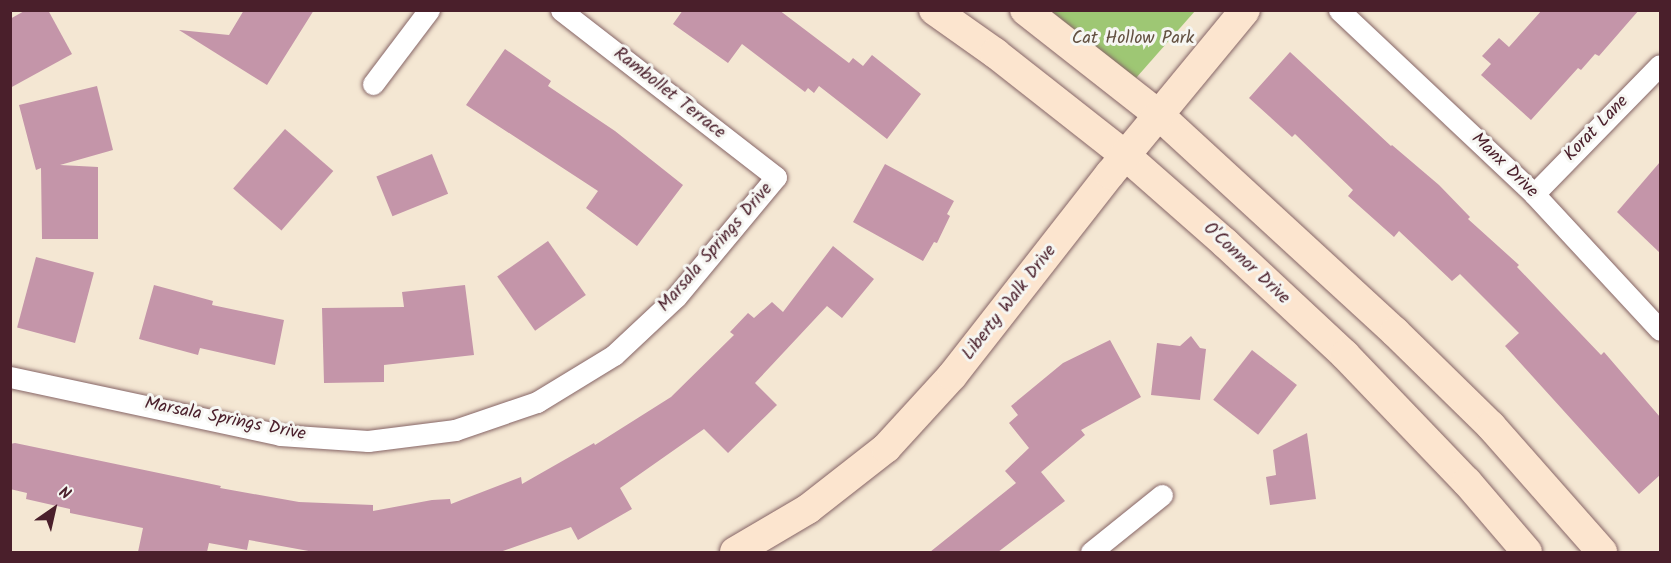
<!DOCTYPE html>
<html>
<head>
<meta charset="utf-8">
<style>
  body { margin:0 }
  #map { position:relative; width:1671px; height:563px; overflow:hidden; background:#f4e7d3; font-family:Kalam,sans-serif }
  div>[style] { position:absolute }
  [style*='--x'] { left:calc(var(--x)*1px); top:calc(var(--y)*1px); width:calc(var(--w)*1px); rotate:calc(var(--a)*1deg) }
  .green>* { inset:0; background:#9ec774 }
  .building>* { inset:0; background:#c495a9; transform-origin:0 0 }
  .roads { filter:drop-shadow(0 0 2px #866566) drop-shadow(0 0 2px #866566) }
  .street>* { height:21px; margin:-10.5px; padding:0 10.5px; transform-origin:10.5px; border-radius:10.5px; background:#fff }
  .secondary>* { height:30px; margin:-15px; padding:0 15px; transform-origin:15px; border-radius:15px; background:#fce5cf }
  span { translate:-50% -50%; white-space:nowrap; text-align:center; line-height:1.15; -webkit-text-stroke:6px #f6f6f2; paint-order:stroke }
  .park-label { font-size:18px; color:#635141 }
  .street-label { font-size:18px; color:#4a1f2b }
  .frame { position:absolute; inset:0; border:12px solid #4a1f2b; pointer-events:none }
  .north { position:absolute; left:24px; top:479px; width:60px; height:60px; -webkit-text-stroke:4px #f6f6f2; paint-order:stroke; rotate:34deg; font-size:16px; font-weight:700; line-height:24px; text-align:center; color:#4a1f2b }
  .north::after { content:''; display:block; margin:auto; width:21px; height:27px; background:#4a1f2b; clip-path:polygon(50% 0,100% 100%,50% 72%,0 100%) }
</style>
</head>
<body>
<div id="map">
  <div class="green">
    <i style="clip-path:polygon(1051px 11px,1195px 11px,1136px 78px)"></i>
  </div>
  <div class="building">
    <i style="clip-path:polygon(26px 10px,48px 10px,72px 54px,10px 88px,10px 19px)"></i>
    <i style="clip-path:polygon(244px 10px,314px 10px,267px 85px,179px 30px,229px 35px)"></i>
    <i style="clip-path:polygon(683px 10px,779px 10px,849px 63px,853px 58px,863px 66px,872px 55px,921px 94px,887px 139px,819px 86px,814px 93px,808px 88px,805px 92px,742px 44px,728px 63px,673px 24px)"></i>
    <i style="clip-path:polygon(1542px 10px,1639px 10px,1599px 56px,1595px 54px,1581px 70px,1578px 68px,1531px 120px,1481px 75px,1491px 64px,1482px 56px,1499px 38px,1509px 47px)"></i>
    <i style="clip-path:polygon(505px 49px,551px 81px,548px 86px,615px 131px,683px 185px,637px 246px,586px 208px,598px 191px,466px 105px)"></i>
    <i style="clip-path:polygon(1290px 52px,1391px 146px,1392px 145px,1439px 185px,1470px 217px,1468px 219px,1519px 265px,1517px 267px,1601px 355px,1604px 352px,1660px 417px,1660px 475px,1639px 494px,1505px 346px,1519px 333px,1460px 274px,1452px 281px,1399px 231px,1394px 237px,1348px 196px,1353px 190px,1295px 134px,1292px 137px,1249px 98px)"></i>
    <i style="clip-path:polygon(97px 86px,113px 150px,60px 165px,98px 167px,98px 239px,42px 239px,41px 168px,36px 170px,19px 105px)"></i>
    <i style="left:285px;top:129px;width:64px;height:79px;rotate:41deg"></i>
    <i style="left:432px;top:154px;width:43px;height:60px;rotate:68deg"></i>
    <i style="clip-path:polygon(1660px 162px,1660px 253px,1617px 212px)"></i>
    <i style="clip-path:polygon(885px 164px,954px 201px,947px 214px,950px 216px,937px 243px,934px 242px,923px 261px,853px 222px)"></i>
    <i style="left:548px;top:241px;width:66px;height:62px;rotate:55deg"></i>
    <i style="clip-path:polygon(833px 246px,874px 279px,842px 318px,827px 306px,755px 383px,777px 405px,728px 453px,704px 429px,620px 488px,632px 509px,578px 540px,571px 527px,500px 552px,314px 552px,249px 540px,247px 550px,209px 543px,207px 552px,138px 552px,143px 528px,70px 513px,70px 509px,26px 499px,27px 493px,10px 489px,10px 444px,15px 443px,221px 486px,220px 488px,299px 502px,373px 505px,373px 511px,432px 500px,450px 499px,451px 504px,521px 477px,522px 484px,594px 443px,595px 445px,671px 397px,734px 335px,730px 332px,748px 313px,754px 318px,772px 302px,783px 312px)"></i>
    <i style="left:36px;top:257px;width:60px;height:73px;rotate:15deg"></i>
    <i style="clip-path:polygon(154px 285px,213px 301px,212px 305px,284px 320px,275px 365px,200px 348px,198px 355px,139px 339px)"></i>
    <i style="clip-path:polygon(465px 285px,474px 355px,384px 365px,384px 382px,324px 383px,322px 308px,404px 307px,402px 292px)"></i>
    <i style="clip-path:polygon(1191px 336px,1200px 348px,1206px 349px,1200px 400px,1151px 395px,1157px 343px,1180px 346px)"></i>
    <i style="clip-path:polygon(1110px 340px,1141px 397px,1081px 430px,1085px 435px,1041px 472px,1065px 501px,998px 552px,930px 552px,1016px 483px,1005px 471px,1029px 448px,1009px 423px,1018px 415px,1011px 406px,1063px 363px)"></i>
    <i style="left:1252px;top:350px;width:57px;height:63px;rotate:38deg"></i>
    <i style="clip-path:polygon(1307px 433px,1316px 499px,1270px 505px,1266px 477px,1276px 475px,1273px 450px)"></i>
  </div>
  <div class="roads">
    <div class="street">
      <i style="--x:1339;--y:10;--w:268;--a:43.3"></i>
      <i style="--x:1534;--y:194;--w:185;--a:47.2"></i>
      <i style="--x:373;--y:84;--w:93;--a:-52.9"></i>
      <i style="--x:1534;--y:194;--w:180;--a:-45.7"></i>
      <i style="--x:10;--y:377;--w:276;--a:12.1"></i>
      <i style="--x:280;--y:435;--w:88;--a:3.9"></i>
      <i style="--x:368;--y:441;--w:88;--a:-7.2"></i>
      <i style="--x:455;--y:430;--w:87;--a:-18.9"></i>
      <i style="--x:537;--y:402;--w:90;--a:-31.4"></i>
      <i style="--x:614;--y:355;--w:85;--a:-43.1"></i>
      <i style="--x:676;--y:297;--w:156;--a:-50.2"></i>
      <i style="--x:776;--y:177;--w:272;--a:-142.2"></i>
      <i style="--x:1091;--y:552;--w:91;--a:-38.8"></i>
    </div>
    <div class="secondary">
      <i style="--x:934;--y:10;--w:75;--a:35.2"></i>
      <i style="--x:995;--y:53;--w:167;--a:38.2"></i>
      <i style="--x:1126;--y:156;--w:132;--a:41.3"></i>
      <i style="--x:1225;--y:243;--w:164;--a:43"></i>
      <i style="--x:1345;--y:355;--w:176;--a:46.2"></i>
      <i style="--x:1467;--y:482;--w:92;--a:49.4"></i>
      <i style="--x:1025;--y:10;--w:172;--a:38.1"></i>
      <i style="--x:1160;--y:116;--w:319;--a:42.6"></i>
      <i style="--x:1395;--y:332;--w:134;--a:44.4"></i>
      <i style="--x:1491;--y:426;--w:168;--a:48.6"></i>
      <i style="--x:735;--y:552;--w:85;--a:-30.5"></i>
      <i style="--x:808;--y:509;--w:99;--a:-38"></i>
      <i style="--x:886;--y:448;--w:98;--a:-47.5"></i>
      <i style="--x:952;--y:376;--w:256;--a:-52"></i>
      <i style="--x:1110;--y:174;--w:212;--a:-50.5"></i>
    </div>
  </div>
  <div class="park-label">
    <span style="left:1133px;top:39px">Cat Hollow Park</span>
  </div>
  <div class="street-label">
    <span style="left:669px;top:94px;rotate:38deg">Rambollet Terrace</span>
    <span style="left:1597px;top:129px;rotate:-46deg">Korat Lane</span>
    <span style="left:1504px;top:166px;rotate:44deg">Manx Drive</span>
    <span style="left:716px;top:248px;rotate:-49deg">Marsala Springs Drive</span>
    <span style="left:1246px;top:264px;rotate:43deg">O'Connor Drive</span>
    <span style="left:1010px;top:303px;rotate:-52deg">Liberty Walk Drive</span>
    <span style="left:225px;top:420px;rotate:11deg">Marsala Springs Drive</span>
  </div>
  <div class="frame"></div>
  <div class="north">N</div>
</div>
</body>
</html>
